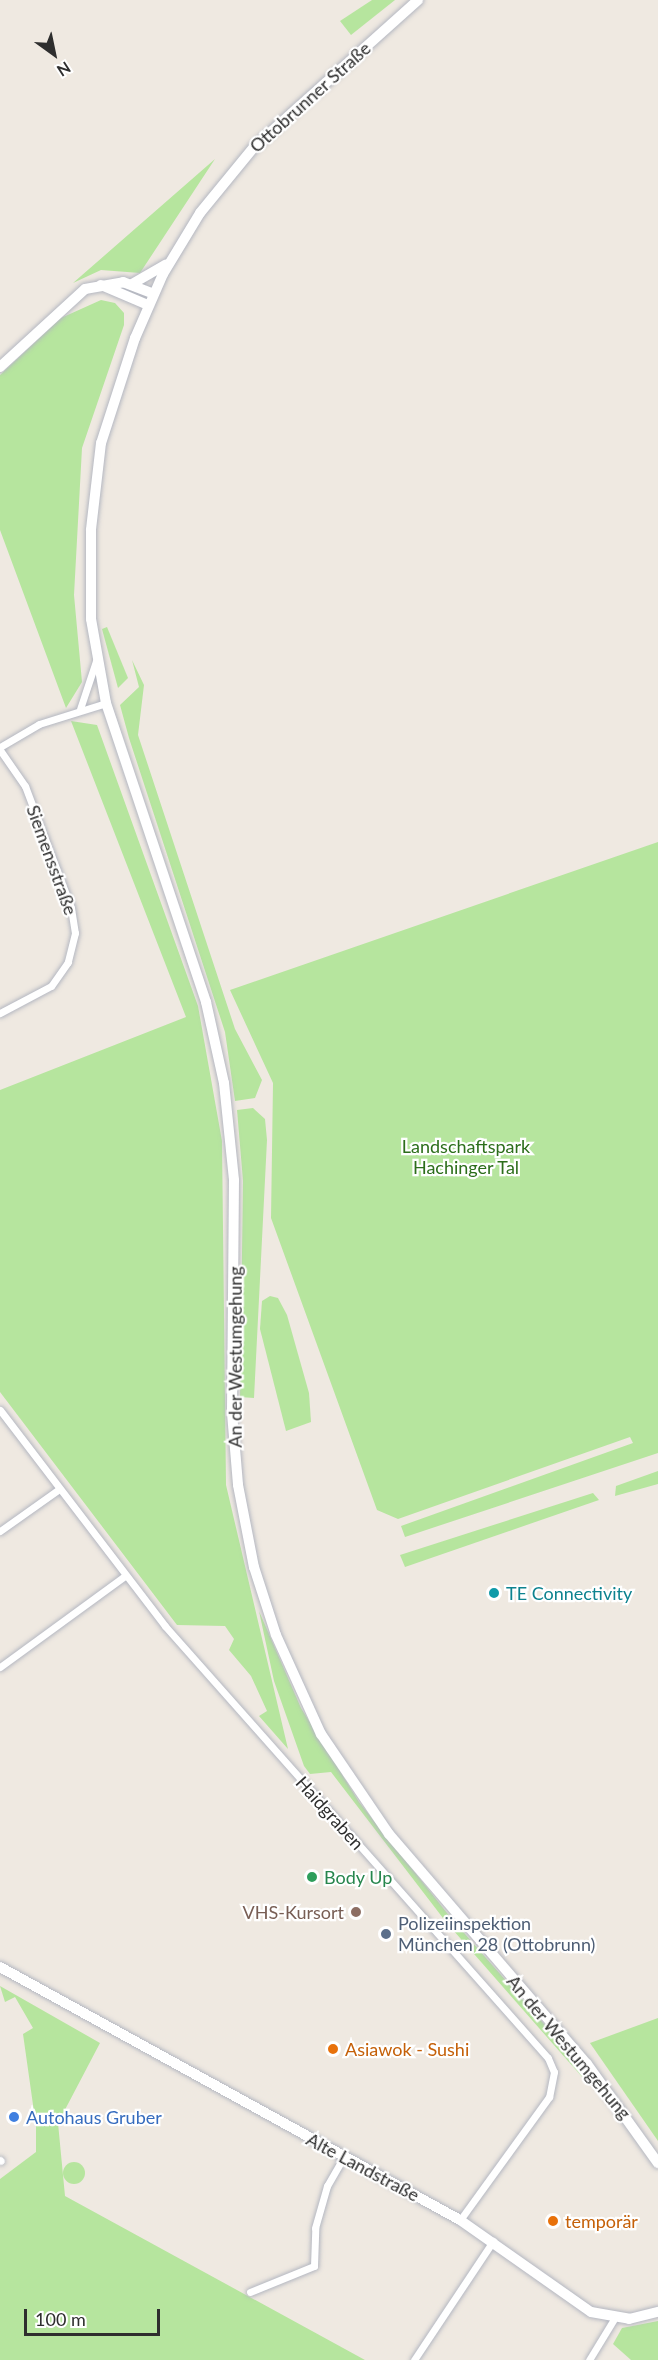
<!DOCTYPE html>
<html>
<head>
<meta charset="utf-8">
<style>
  body { margin:0 }
  #map { position:relative; width:658px; height:2360px; overflow:hidden; background:#efe9e1; font-family:Lato,sans-serif }
  div>[style] { position:absolute }
  [style*='--x'] { left:calc(var(--x)*1px); top:calc(var(--y)*1px); width:calc(var(--w)*1px); rotate:calc(var(--a)*1deg) }
  .green>* { inset:0; background:#b6e59e }
  .round { border-radius:50% }
  .roads { filter:drop-shadow(0 0 2px #b4b7c1) drop-shadow(0 0 2px #b4b7c1) }
  .street>* { height:7px; margin:-3.5px; padding:0 3.5px; transform-origin:3.5px; border-radius:3.5px; background:#fff }
  .secondary>* { height:10px; margin:-5px; padding:0 5px; transform-origin:5px; border-radius:5px; background:#fff }
  .dots>* { width:16px; height:16px; translate:-50% -50%; box-sizing:border-box; border:3px solid #fff; border-radius:50% }
  span { translate:-50% -50%; white-space:nowrap; text-align:center; line-height:1.15; -webkit-text-stroke:4.5px #fff; paint-order:stroke }
  .street-label { font-size:18px; color:#2e2e2e }
  .park-label { font-size:18px; color:#2c6e1b }
  .culture-label { font-size:18px; color:#0d838f }
  .left { translate:0 -50%; text-align:left }
  .leisure-label { font-size:18px; color:#27864d }
  .education-label { font-size:18px; color:#785e54 }
  .right { translate:-100% -50%; text-align:right }
  .service-label { font-size:18px; color:#4e5e75 }
  .food-label { font-size:18px; color:#c56008 }
  .shop-label { font-size:18px; color:#366cbe }
  .north { position:absolute; left:24px; top:24px; width:60px; height:60px; -webkit-text-stroke:4px #fff; paint-order:stroke; rotate:147deg; font-size:16px; font-weight:700; line-height:24px; text-align:center; color:#2e2e2e }
  .north::after { content:''; display:block; margin:auto; width:21px; height:27px; background:#2e2e2e; clip-path:polygon(50% 0,100% 100%,50% 72%,0 100%) }
  .scale { position:absolute; left:24px; top:2309px; width:136px; height:27px; box-sizing:border-box; border:3px solid #2e2e2e; border-top:0; padding-left:8px; font-size:18px; line-height:21px; white-space:nowrap; color:#2e2e2e; -webkit-text-stroke:4px #fff; paint-order:stroke }
</style>
</head>
<body>
<div id="map">
  <div class="green">
    <i style="clip-path:polygon(372px 0,395px 0,351px 35px,340px 21px)"></i>
    <i style="clip-path:polygon(215px 159px,140px 273px,101px 270px,73px 283px)"></i>
    <i style="clip-path:polygon(101px 300px,115px 303px,124px 313px,124px 325px,82px 448px,74px 595px,82px 682px,66px 708px,0 530px,0 375px,61px 318px)"></i>
    <i style="clip-path:polygon(107px 627px,128px 678px,118px 688px,102px 629px)"></i>
    <i style="clip-path:polygon(132px 660px,144px 685px,138px 735px,235px 1029px,262px 1080px,255px 1098px,235px 1101px,225px 1032px,129px 738px,120px 705px,139px 687px)"></i>
    <i style="clip-path:polygon(71px 721px,97px 725px,198px 1006px,222px 1141px,226px 1485px,288px 1749px,259px 1716px,267px 1711px,251px 1676px,229px 1650px,234px 1639px,225px 1626px,177px 1625px,0 1392px,0 1090px,186px 1017px)"></i>
    <i style="clip-path:polygon(658px 842px,658px 1453px,405px 1537px,401px 1526px,633px 1443px,630px 1437px,398px 1519px,377px 1510px,271px 1218px,273px 1083px,230px 990px)"></i>
    <i style="clip-path:polygon(253px 1108px,265px 1119px,267px 1140px,254px 1398px,240px 1397px,243px 1181px,237px 1110px)"></i>
    <i style="clip-path:polygon(270px 1296px,278px 1298px,287px 1315px,309px 1393px,311px 1422px,286px 1431px,260px 1329px,262px 1301px)"></i>
    <i style="clip-path:polygon(658px 1471px,658px 1484px,615px 1496px,616px 1486px)"></i>
    <i style="clip-path:polygon(593px 1493px,599px 1500px,405px 1567px,400px 1555px)"></i>
    <i style="clip-path:polygon(259px 1611px,301px 1708px,359px 1802px,451px 1918px,595px 2082px,589px 2085px,446px 1922px,331px 1772px,310px 1774px,304px 1766px,274px 1681px)"></i>
    <i style="clip-path:polygon(0 1986px,100px 2043px,58px 2123px,65px 2196px,365px 2360px,0 2360px,0 2179px,36px 2152px,36px 2126px,23px 2034px,33px 2028px,15px 1997px,5px 2002px)"></i>
    <i style="clip-path:polygon(658px 2018px,658px 2141px,590px 2043px)"></i>
    <i class="round" style="left:63px;top:2162px;width:22px;height:22px"></i>
    <i style="clip-path:polygon(658px 2321px,658px 2360px,631px 2360px,613px 2344px,622px 2328px)"></i>
  </div>
  <div class="roads">
    <div class="street">
      <i style="--x:80;--y:709;--w:51;--a:-71.6"></i>
      <i style="--x:0;--y:747;--w:45;--a:-30.5"></i>
      <i style="--x:39;--y:724;--w:70;--a:-17.4"></i>
      <i style="--x:0;--y:750;--w:44;--a:55.2"></i>
      <i style="--x:25;--y:786;--w:130;--a:69.3"></i>
      <i style="--x:71;--y:908;--w:25;--a:81"></i>
      <i style="--x:75;--y:933;--w:30;--a:104"></i>
      <i style="--x:68;--y:962;--w:29;--a:125"></i>
      <i style="--x:51;--y:986;--w:58;--a:152.1"></i>
      <i style="--x:0;--y:1410;--w:272;--a:52.6"></i>
      <i style="--x:165;--y:1626;--w:577;--a:48.44"></i>
      <i style="--x:548;--y:2058;--w:15;--a:67"></i>
      <i style="--x:554;--y:2072;--w:25;--a:101"></i>
      <i style="--x:549;--y:2097;--w:152;--a:125.9"></i>
      <i style="--x:0;--y:1531;--w:72;--a:-35.4"></i>
      <i style="--x:0;--y:1667;--w:155;--a:-36.1"></i>
      <i style="--x:0;--y:2160;--w:1;--a:45"></i>
      <i style="--x:250;--y:2292;--w:69;--a:-22.1"></i>
      <i style="--x:314;--y:2266;--w:38;--a:-88"></i>
      <i style="--x:315;--y:2228;--w:44;--a:-74.1"></i>
      <i style="--x:327;--y:2186;--w:34;--a:-60"></i>
      <i style="--x:414;--y:2360;--w:143;--a:-56.4"></i>
      <i style="--x:589;--y:2360;--w:48;--a:-58.6"></i>
    </div>
    <div class="secondary">
      <i style="--x:418;--y:0;--w:220;--a:138.1"></i>
      <i style="--x:254;--y:147;--w:85;--a:129.3"></i>
      <i style="--x:200;--y:213;--w:71;--a:121.2"></i>
      <i style="--x:163;--y:274;--w:70;--a:113.6"></i>
      <i style="--x:135;--y:338;--w:110;--a:107.9"></i>
      <i style="--x:101;--y:443;--w:88;--a:96.6"></i>
      <i style="--x:91;--y:530;--w:89;--a:90"></i>
      <i style="--x:91;--y:619;--w:85;--a:79.9"></i>
      <i style="--x:106;--y:703;--w:315;--a:71.5"></i>
      <i style="--x:206;--y:1002;--w:83;--a:77.5"></i>
      <i style="--x:224;--y:1083;--w:98;--a:84.1"></i>
      <i style="--x:234;--y:1180;--w:233;--a:90.5"></i>
      <i style="--x:232;--y:1413;--w:72;--a:85.2"></i>
      <i style="--x:238;--y:1485;--w:84;--a:79"></i>
      <i style="--x:254;--y:1567;--w:71;--a:72.1"></i>
      <i style="--x:276;--y:1635;--w:109;--a:65.6"></i>
      <i style="--x:321;--y:1734;--w:121;--a:55.8"></i>
      <i style="--x:389;--y:1834;--w:303;--a:49.3"></i>
      <i style="--x:587;--y:2064;--w:122;--a:54.4"></i>
      <i style="--x:132;--y:284;--w:39;--a:-30"></i>
      <i style="--x:101;--y:285;--w:51;--a:23.1"></i>
      <i style="--x:0;--y:367;--w:115;--a:-42.5"></i>
      <i style="--x:85;--y:289;--w:39;--a:-10"></i>
      <i style="--x:123;--y:282;--w:33;--a:21"></i>
      <i style="--x:0;--y:1967;--w:525;--a:28.81"></i>
      <i style="--x:460;--y:2220;--w:160;--a:35.1"></i>
      <i style="--x:591;--y:2312;--w:39;--a:10"></i>
      <i style="--x:629;--y:2319;--w:30;--a:-14"></i>
    </div>
  </div>
  <div class="dots">
    <i style="left:494px;top:1593px;background:#0f9aa8"></i>
    <i style="left:312px;top:1877px;background:#2e9e5b"></i>
    <i style="left:356px;top:1912px;background:#8d6e63"></i>
    <i style="left:386px;top:1934px;background:#5c6f8a"></i>
    <i style="left:333px;top:2049px;background:#e8710a"></i>
    <i style="left:14px;top:2117px;background:#3f7fe0"></i>
    <i style="left:553px;top:2221px;background:#e8710a"></i>
  </div>
  <div class="street-label">
    <span style="left:310px;top:97px;rotate:-42deg">Ottobrunner Straße</span>
    <span style="left:52px;top:860px;rotate:70deg">Siemensstraße</span>
    <span style="left:235px;top:1357px;rotate:-90deg">An der Westumgehung</span>
    <span style="left:330px;top:1813px;rotate:48deg">Haidgraben</span>
    <span style="left:569px;top:2047px;rotate:50deg">An der Westumgehung</span>
    <span style="left:363px;top:2167px;rotate:28deg">Alte Landstraße</span>
  </div>
  <div class="park-label">
    <span style="left:466px;top:1157px">Landschaftspark<br>Hachinger Tal</span>
  </div>
  <div class="culture-label">
    <span class="left" style="left:506px;top:1593px">TE Connectivity</span>
  </div>
  <div class="leisure-label">
    <span class="left" style="left:324px;top:1877px">Body Up</span>
  </div>
  <div class="education-label">
    <span class="right" style="left:344px;top:1912px">VHS-Kursort</span>
  </div>
  <div class="service-label">
    <span class="left" style="left:398px;top:1934px">Polizeiinspektion<br>München 28 (Ottobrunn)</span>
  </div>
  <div class="food-label">
    <span class="left" style="left:345px;top:2049px">Asiawok - Sushi</span>
    <span class="left" style="left:565px;top:2221px">temporär</span>
  </div>
  <div class="shop-label">
    <span class="left" style="left:26px;top:2117px">Autohaus Gruber</span>
  </div>
  <div class="north">N</div>
  <div class="scale">100 m</div>
</div>
</body>
</html>
